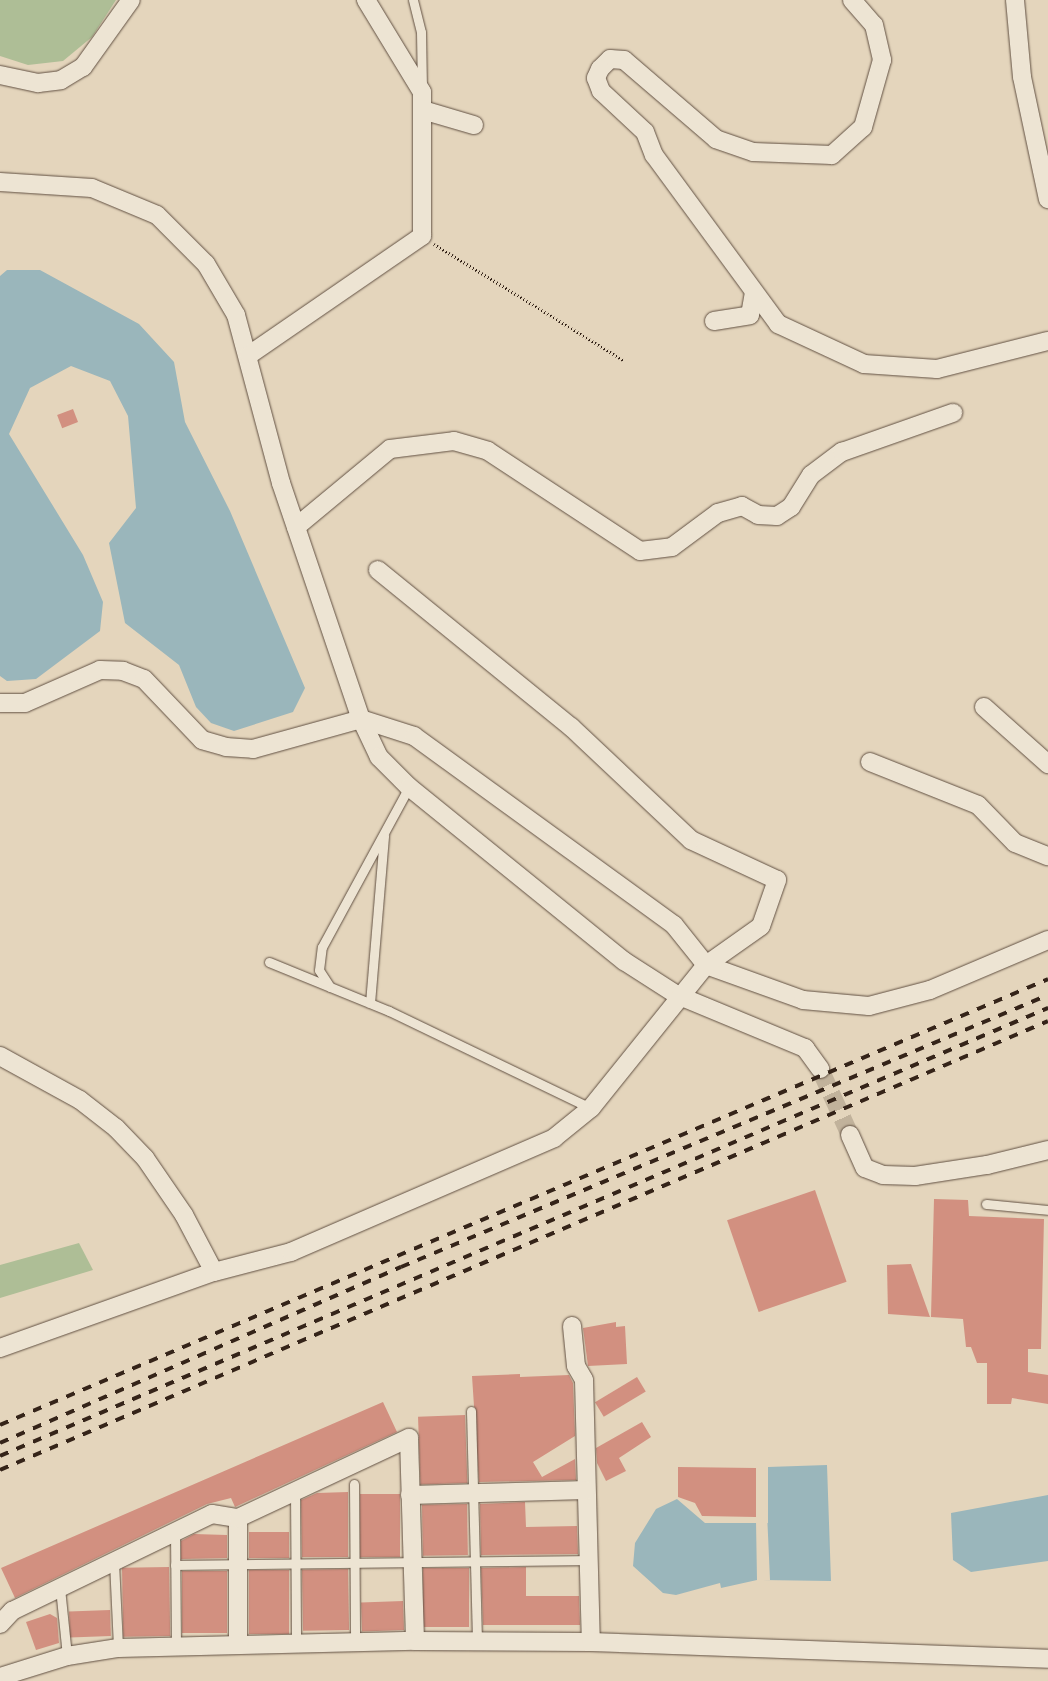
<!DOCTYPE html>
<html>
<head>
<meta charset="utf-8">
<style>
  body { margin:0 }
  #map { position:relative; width:1048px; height:1681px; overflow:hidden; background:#e4d5bc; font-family:"IM FELL DW Pica",serif }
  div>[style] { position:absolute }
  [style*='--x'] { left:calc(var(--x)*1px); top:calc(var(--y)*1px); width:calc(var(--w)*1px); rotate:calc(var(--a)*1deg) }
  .green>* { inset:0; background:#aebe96 }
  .water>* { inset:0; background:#9ab6bb }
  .pier>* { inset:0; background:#e4d5bc }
  .building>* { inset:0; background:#d29080; transform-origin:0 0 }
  .minor-tunnel>* { height:18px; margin-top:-9px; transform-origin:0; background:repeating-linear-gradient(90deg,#c1b29b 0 18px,transparent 0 27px) }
  .path>* { height:2.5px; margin-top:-1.25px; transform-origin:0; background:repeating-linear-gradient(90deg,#352419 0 1px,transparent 0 3.5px) }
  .roads { filter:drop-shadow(0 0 1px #615042) drop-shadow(0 0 1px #615042) }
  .service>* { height:9px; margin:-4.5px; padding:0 4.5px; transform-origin:4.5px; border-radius:4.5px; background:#ede4d3 }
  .minor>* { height:18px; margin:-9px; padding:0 9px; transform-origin:9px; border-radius:9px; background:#ede4d3 }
  .rail>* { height:4px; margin-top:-2px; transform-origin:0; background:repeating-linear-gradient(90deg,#352419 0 9px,transparent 0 18px) }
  span { translate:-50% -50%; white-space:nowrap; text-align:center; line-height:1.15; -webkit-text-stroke:4.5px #ede4d3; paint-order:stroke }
</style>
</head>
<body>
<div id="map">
  <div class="green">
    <i style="clip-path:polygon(0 0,116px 0,92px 37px,63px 61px,28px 65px,0 56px)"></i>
    <i style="clip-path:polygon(79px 1243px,93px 1270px,0 1298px,0 1265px)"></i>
  </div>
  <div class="water">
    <i style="clip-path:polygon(7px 270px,40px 270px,139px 324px,174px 362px,185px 422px,230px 511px,305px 688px,293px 712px,234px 731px,211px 723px,196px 707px,179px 665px,125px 623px,109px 543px,136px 508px,128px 416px,110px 381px,71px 366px,30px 388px,9px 434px,83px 555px,103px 602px,100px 631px,36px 679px,7px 681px,0 676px,0 276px)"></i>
    <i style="clip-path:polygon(827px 1465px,831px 1581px,757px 1580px,721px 1588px,720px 1583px,676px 1595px,663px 1593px,633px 1566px,635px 1543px,656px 1509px,677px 1499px,705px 1523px,768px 1523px,768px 1467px)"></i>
    <i style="clip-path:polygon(1048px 1495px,1048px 1561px,971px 1572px,953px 1560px,951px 1513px)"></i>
  </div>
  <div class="pier">
    <i style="clip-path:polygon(765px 1467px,770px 1580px,757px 1580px,756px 1521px,766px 1521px)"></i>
  </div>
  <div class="building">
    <i style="left:73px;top:409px;width:14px;height:17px;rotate:69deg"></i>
    <i style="left:815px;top:1190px;width:97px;height:93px;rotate:71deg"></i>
    <i style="clip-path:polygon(934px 1199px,968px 1200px,969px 1216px,1044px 1219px,1041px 1349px,1028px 1349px,1028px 1372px,1048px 1375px,1048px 1404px,1012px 1398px,1011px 1404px,987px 1404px,987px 1363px,977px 1363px,971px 1347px,966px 1347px,963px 1319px,931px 1317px)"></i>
    <i style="clip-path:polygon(911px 1264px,930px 1317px,888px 1314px,887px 1265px)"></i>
    <i style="clip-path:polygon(616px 1322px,616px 1327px,625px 1326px,627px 1364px,588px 1366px,583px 1328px)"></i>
    <i style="clip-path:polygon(520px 1374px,520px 1377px,569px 1375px,573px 1383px,575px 1436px,533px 1462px,542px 1477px,575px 1459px,576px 1480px,479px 1482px,472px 1376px)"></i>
    <i style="left:637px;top:1377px;width:17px;height:49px;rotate:59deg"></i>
    <i style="clip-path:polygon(383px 1402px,397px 1432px,235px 1507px,231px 1498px,207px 1504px,15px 1598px,1px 1568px)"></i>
    <i style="left:465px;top:1415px;width:68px;height:47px;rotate:88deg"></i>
    <i style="clip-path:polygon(642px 1422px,651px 1437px,619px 1458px,626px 1471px,606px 1481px,597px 1463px,596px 1448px)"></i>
    <i style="clip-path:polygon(678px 1467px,756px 1468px,756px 1517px,702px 1516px,695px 1503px,678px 1497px)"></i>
    <i style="clip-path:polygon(348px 1492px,348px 1557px,302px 1557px,301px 1500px,317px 1493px)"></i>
    <i style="left:360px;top:1494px;width:40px;height:63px"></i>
    <i style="clip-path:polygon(525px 1502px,526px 1527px,577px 1526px,578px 1554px,481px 1555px,480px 1504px)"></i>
    <i style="left:467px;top:1504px;width:51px;height:45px;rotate:89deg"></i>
    <i style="left:249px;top:1532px;width:40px;height:26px"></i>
    <i style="clip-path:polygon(194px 1534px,227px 1535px,227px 1558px,181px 1559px,181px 1541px)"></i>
    <i style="left:169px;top:1567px;width:69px;height:47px;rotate:89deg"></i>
    <i style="clip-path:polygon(526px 1567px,526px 1596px,579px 1596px,580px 1625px,483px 1625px,481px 1568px)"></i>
    <i style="left:423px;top:1568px;width:46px;height:59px"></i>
    <i style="left:348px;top:1569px;width:61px;height:46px;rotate:89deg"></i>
    <i style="left:249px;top:1570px;width:40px;height:64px"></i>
    <i style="left:182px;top:1571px;width:45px;height:62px"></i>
    <i style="left:403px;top:1601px;width:29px;height:42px;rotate:88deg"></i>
    <i style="left:110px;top:1610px;width:26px;height:41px;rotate:88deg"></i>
    <i style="clip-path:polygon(50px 1614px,57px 1618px,59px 1643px,36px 1650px,26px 1622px)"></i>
  </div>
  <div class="minor-tunnel">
    <i style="--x:820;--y:1069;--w:72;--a:65.6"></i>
  </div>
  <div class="path">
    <i style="--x:434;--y:244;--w:222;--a:31.5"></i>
  </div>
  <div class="roads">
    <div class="service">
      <i style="--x:413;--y:0;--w:33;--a:76"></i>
      <i style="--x:421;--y:32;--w:55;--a:89"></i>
      <i style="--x:269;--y:962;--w:130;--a:22.2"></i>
      <i style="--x:389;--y:1011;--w:224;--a:25.7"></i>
      <i style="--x:330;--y:987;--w:20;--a:-123"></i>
      <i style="--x:319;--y:970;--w:23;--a:-83"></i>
      <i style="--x:322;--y:947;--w:182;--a:-61.5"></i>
      <i style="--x:370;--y:1003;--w:168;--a:-85.2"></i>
      <i style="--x:986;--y:1204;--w:62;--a:5.5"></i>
      <i style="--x:471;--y:1411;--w:231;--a:88.5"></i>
      <i style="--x:354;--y:1484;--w:158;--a:89.6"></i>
      <i style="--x:295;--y:1491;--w:152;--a:89.6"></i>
      <i style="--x:175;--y:1532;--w:115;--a:89.5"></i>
      <i style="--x:114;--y:1562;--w:86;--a:87.3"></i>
      <i style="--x:175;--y:1565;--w:414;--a:-0.7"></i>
      <i style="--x:60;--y:1588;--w:68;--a:84.1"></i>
    </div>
    <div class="minor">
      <i style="--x:852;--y:0;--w:33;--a:49"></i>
      <i style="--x:874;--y:25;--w:36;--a:77"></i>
      <i style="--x:882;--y:60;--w:70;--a:105.8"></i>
      <i style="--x:863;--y:127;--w:42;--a:137.9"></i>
      <i style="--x:832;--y:155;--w:79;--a:-177.8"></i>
      <i style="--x:753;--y:152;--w:39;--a:-161"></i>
      <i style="--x:716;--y:139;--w:121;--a:-139.3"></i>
      <i style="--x:624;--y:60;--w:14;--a:-176"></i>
      <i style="--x:610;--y:59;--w:14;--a:135"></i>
      <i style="--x:600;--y:69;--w:10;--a:114"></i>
      <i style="--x:596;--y:78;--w:14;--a:69"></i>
      <i style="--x:601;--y:91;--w:60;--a:43"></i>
      <i style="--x:645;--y:132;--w:25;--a:69"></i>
      <i style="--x:654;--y:155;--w:210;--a:53.7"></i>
      <i style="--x:778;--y:324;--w:95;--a:24.9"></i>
      <i style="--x:864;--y:364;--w:73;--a:3.9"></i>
      <i style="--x:937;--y:369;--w:114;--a:-14.2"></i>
      <i style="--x:1015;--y:0;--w:77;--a:84.8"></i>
      <i style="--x:1022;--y:77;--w:125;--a:78"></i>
      <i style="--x:0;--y:75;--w:39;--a:12"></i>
      <i style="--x:38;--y:83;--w:23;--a:-7"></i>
      <i style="--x:61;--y:80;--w:26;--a:-31"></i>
      <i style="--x:83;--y:67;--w:82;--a:-54.4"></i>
      <i style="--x:426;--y:111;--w:50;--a:16.3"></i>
      <i style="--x:0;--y:182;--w:92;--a:3.7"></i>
      <i style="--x:92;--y:188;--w:70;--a:22.6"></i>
      <i style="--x:157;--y:215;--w:69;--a:45"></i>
      <i style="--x:206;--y:264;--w:59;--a:59.5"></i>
      <i style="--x:236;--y:315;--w:174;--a:75"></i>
      <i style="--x:281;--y:483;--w:249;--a:71.3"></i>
      <i style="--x:361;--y:719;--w:42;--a:64.7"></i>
      <i style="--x:379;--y:757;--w:42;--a:45"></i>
      <i style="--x:409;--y:787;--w:277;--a:39"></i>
      <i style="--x:624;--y:961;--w:63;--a:32.7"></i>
      <i style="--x:677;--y:995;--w:139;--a:22.5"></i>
      <i style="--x:805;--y:1048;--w:26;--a:54"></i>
      <i style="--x:714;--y:321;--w:36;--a:-9"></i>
      <i style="--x:750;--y:315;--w:22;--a:-80"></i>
      <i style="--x:249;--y:355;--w:210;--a:-34.5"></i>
      <i style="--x:422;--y:236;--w:144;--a:-90"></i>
      <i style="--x:422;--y:92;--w:108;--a:-121.3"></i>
      <i style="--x:296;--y:527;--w:122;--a:-39.7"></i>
      <i style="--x:390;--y:449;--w:64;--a:-7.1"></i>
      <i style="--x:454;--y:441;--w:35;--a:16"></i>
      <i style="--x:488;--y:451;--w:182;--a:33.3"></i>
      <i style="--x:640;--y:551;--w:32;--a:-7"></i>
      <i style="--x:672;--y:547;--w:57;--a:-36.5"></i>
      <i style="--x:718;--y:513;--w:25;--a:-16"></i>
      <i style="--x:742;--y:506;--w:18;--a:29"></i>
      <i style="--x:758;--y:515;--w:19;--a:3"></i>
      <i style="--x:777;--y:516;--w:17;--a:-33"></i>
      <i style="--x:791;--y:507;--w:38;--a:-58"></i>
      <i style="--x:811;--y:475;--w:39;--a:-37"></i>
      <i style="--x:842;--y:452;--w:118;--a:-19.4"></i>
      <i style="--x:0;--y:703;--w:25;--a:0"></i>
      <i style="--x:25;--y:703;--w:82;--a:-23.7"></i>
      <i style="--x:100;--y:670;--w:23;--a:2"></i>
      <i style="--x:123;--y:671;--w:22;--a:21"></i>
      <i style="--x:144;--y:679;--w:84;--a:46.4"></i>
      <i style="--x:202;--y:740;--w:25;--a:16"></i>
      <i style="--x:226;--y:747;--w:27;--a:4"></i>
      <i style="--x:253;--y:749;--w:112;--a:-15.5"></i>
      <i style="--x:361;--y:719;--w:56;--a:17.8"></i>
      <i style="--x:414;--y:736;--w:321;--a:36"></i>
      <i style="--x:674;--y:925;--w:51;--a:51.3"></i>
      <i style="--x:706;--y:965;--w:103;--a:19.8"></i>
      <i style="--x:803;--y:1000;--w:66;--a:5.2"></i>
      <i style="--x:869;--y:1006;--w:63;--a:-14.7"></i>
      <i style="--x:930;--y:990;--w:128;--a:-23"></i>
      <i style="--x:984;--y:707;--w:86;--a:41.7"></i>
      <i style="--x:870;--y:762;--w:116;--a:21.7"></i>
      <i style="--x:978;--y:805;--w:53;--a:45.8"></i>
      <i style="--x:1015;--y:843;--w:35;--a:22"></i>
      <i style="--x:0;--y:1056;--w:91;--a:28.8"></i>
      <i style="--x:80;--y:1100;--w:46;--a:37.9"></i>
      <i style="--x:116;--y:1128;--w:42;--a:46"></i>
      <i style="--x:145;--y:1158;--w:69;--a:55.6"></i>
      <i style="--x:184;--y:1215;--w:64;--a:62.2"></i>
      <i style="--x:850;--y:1135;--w:36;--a:66"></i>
      <i style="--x:865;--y:1168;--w:19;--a:21"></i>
      <i style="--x:883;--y:1175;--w:32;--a:2"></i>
      <i style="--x:915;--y:1176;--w:73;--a:-8.7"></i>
      <i style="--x:987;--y:1165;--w:63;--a:-13.8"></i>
      <i style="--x:572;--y:1326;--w:40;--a:84.3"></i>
      <i style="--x:576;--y:1366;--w:16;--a:60"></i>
      <i style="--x:584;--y:1380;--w:262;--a:88.5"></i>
      <i style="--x:0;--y:1348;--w:227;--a:-19.6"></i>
      <i style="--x:214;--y:1272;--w:80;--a:-14.6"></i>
      <i style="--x:291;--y:1252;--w:287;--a:-23.4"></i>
      <i style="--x:554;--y:1138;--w:48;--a:-39"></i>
      <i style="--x:591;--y:1108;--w:184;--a:-51.2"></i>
      <i style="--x:706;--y:965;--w:67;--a:-35.3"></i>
      <i style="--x:761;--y:926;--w:49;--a:-70.8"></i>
      <i style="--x:777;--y:880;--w:95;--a:-155.1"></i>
      <i style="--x:691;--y:840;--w:165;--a:-136.7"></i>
      <i style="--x:571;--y:727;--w:249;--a:-140.9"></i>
      <i style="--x:410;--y:1495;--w:176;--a:-1.6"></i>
      <i style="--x:238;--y:1518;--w:127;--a:90"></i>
      <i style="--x:0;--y:1624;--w:18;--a:-47"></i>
      <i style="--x:12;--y:1611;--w:222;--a:-25.9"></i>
      <i style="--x:212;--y:1514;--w:26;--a:9"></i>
      <i style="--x:238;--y:1518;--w:189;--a:-25.1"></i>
      <i style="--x:409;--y:1438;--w:203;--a:88.3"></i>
      <i style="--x:0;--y:1677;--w:70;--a:-17.4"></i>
      <i style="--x:67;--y:1656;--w:52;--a:-8.9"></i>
      <i style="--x:118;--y:1648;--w:297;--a:-1.4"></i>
      <i style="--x:415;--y:1641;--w:176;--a:0.3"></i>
      <i style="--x:591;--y:1642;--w:457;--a:2.1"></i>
    </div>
  </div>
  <div class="rail">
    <i style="--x:0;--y:1425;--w:1139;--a:-23.05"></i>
    <i style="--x:0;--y:1443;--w:438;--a:-23.7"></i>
    <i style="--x:401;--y:1267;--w:702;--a:-22.8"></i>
    <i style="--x:0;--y:1456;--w:1140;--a:-23.15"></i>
    <i style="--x:0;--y:1470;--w:1140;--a:-23.19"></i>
  </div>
</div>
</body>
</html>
